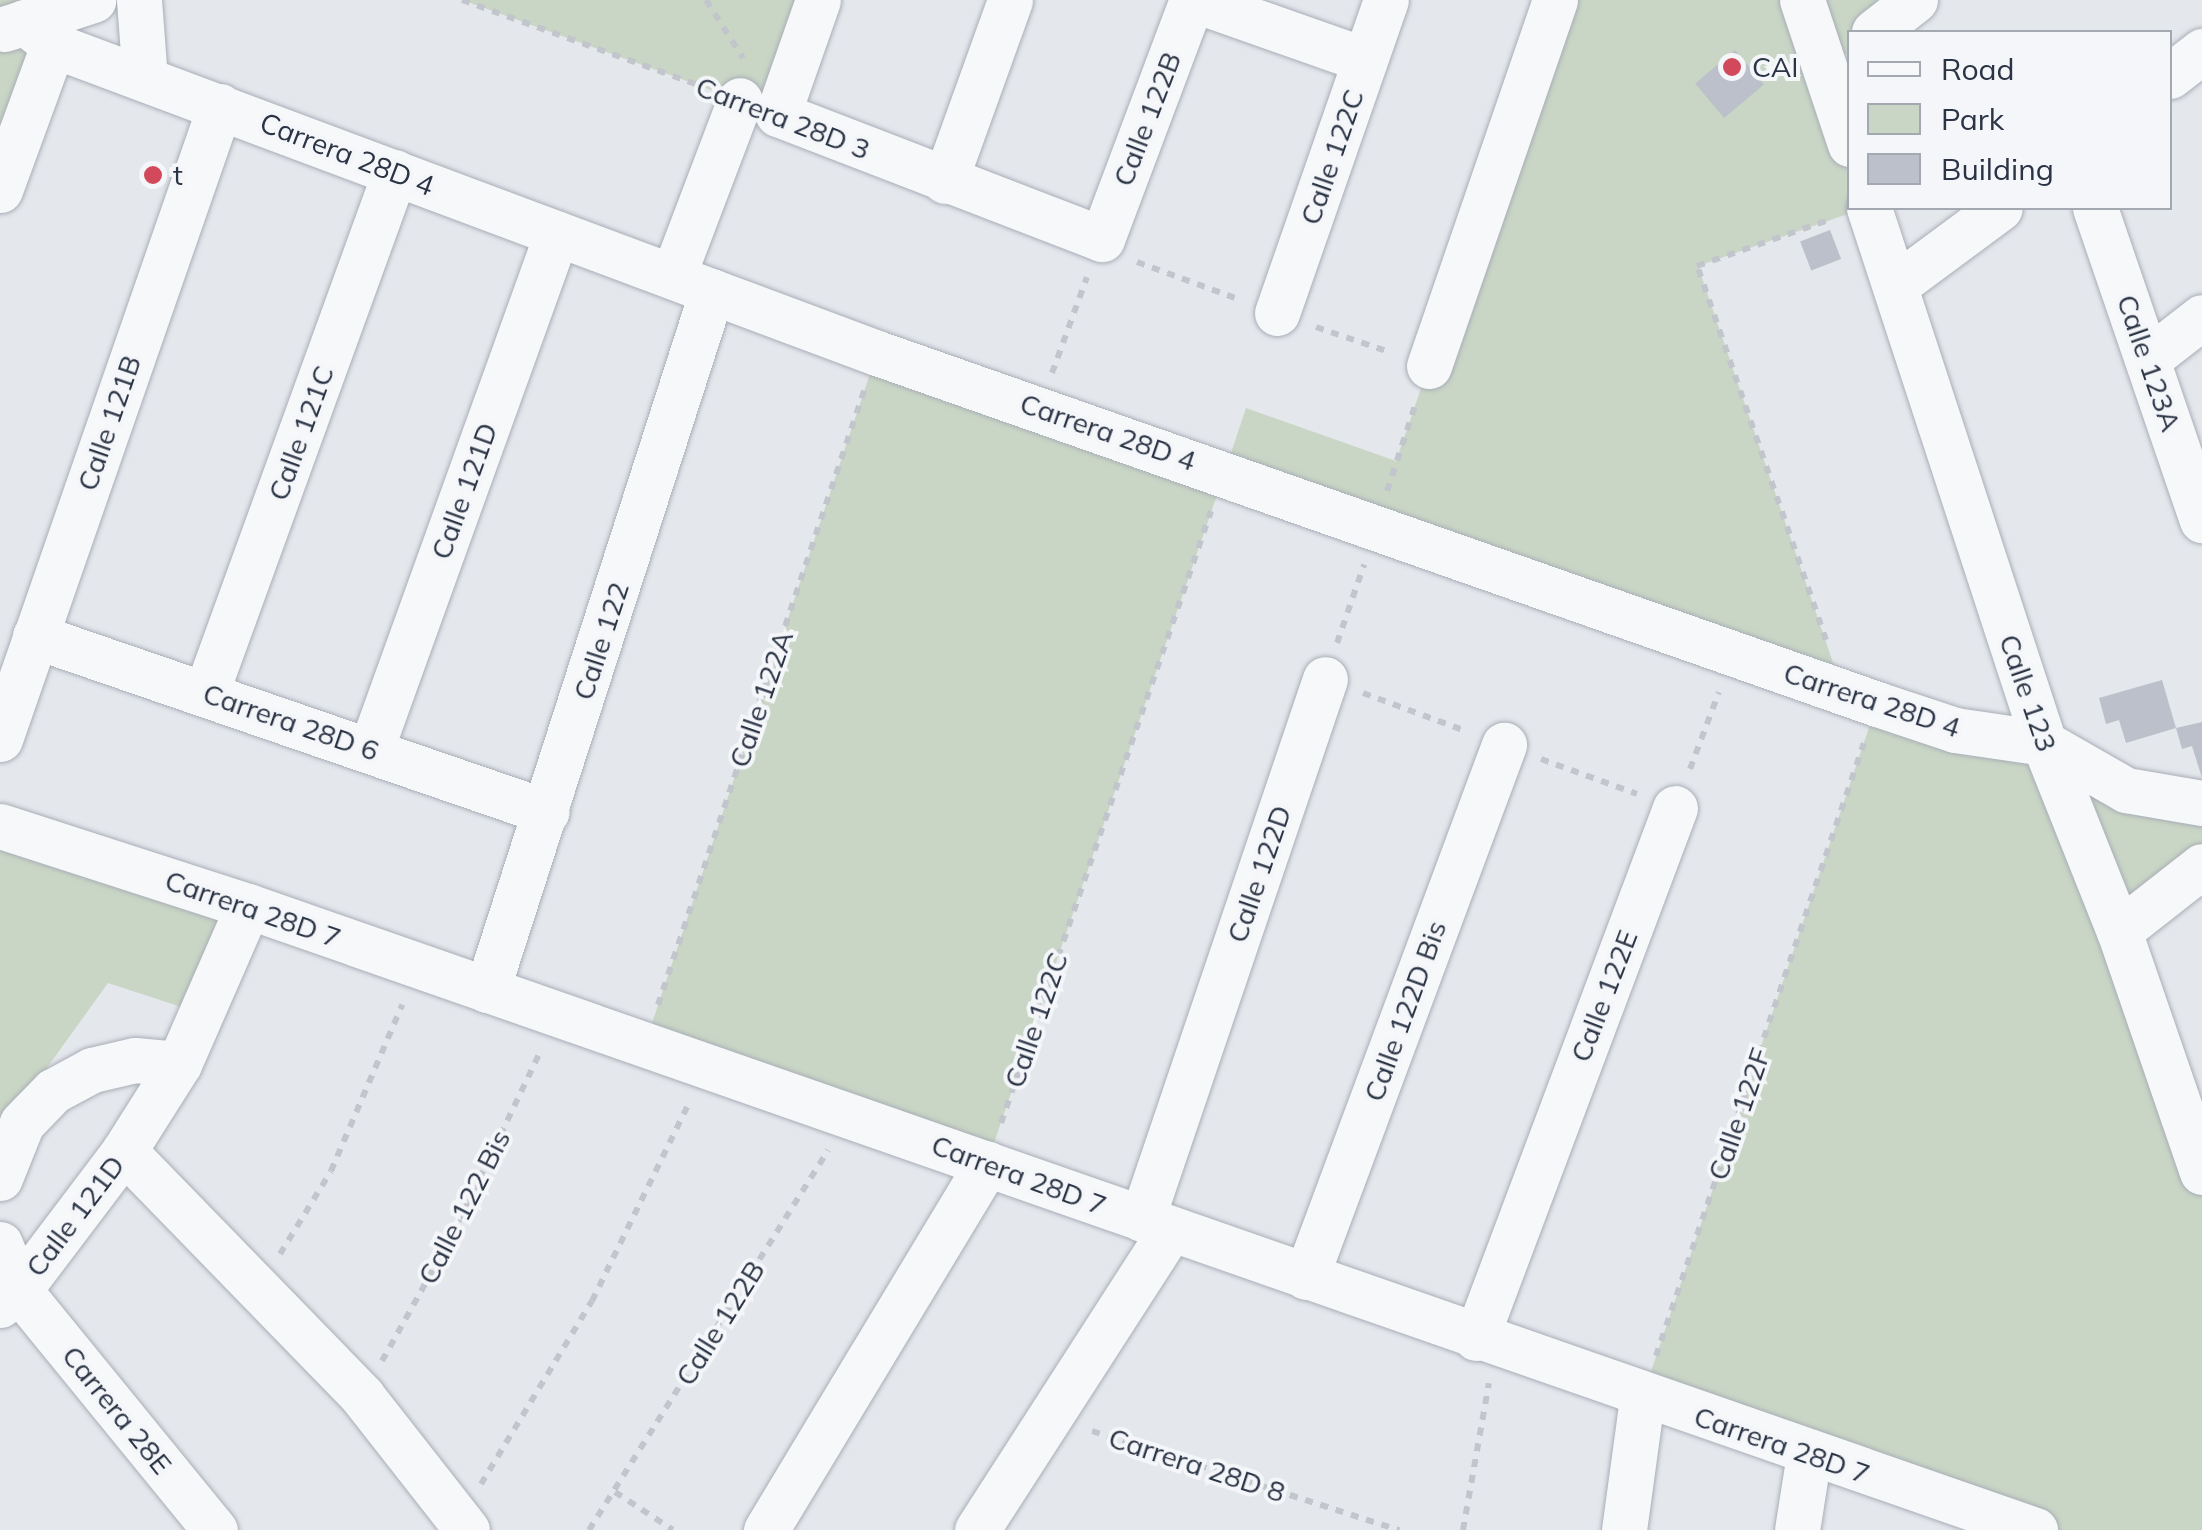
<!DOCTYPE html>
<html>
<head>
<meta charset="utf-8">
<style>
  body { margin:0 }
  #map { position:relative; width:2202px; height:1530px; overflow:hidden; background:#e4e7ec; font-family:Mulish,sans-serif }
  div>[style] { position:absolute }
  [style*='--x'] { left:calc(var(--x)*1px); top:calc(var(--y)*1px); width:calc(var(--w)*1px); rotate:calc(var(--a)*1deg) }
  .green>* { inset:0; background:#c9d6c5 }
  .building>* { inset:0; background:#bbc0ca; transform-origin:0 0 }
  .path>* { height:6px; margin-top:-3px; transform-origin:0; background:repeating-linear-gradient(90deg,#c2c5cb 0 8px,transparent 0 16px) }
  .roads { filter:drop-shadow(0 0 2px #a9aeb7) drop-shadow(0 0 2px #a9aeb7) }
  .minor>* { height:45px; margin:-22.5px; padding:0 22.5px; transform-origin:22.5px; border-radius:22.5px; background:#f7f8fa }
  .dots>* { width:28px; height:28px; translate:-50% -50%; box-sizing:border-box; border:5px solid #f4f6f9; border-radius:50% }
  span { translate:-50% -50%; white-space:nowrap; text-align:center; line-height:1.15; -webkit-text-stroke:8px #f4f6f9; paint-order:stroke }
  .poi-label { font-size:28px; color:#2b3445 }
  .left { translate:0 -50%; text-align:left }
  .street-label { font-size:28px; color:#2b3445 }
  .legend { position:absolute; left:1847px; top:30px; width:325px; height:180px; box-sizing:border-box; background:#f4f6f9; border:2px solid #a4a8b1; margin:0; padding:12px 18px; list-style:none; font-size:30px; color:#2b3445 }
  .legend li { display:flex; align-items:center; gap:20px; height:50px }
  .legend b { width:50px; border:2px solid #a4a8b1 }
</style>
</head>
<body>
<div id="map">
  <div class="green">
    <i style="clip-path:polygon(0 0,93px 0,53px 45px,0 190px)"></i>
    <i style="clip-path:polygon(462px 0,818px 0,778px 114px)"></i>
    <i style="clip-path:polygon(1555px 0,1915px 0,1874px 32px,1850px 32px,1849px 52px,1826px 70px,1849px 144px,1850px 208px,1865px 208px,1698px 266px,1843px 692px,1225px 472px,987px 1163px,645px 1044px,877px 353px,1225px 471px,1246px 408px,1396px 461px)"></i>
    <i style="clip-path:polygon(1877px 704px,2202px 803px,2202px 866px,2119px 932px,2202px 1106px,2202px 1530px,2035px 1530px,1642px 1398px)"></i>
    <i style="clip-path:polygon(0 826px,248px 906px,206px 1015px,108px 983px,0 1133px)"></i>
  </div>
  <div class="building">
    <i style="left:1735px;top:50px;width:45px;height:52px;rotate:50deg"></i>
    <i style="left:1830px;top:230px;width:31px;height:32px;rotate:69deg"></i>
    <i style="clip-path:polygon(2162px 680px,2176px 728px,2202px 722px,2202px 778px,2192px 746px,2182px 749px,2176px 728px,2126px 743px,2119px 720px,2106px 724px,2099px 698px)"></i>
  </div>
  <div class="path">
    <i style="--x:462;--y:0;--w:254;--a:19.8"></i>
    <i style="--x:706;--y:0;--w:69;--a:57.5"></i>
    <i style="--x:1137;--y:262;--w:108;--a:20.1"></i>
    <i style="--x:1316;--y:327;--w:77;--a:18.9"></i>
    <i style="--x:1052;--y:373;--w:102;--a:-70"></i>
    <i style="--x:1387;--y:491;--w:93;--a:-71.8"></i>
    <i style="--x:1826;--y:640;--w:396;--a:-109"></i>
    <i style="--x:1697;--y:266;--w:142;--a:-19.3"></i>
    <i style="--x:1337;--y:643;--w:83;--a:-70.9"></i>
    <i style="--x:1363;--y:693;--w:107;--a:20.3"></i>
    <i style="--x:1541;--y:759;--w:102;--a:20"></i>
    <i style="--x:1690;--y:769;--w:82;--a:-69.4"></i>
    <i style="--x:658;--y:1005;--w:648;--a:-71.45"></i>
    <i style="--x:1001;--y:1123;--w:647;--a:-71.06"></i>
    <i style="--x:280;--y:1254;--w:97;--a:-58.4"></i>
    <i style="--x:331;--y:1171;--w:181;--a:-66.8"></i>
    <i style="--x:1656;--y:1356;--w:647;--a:-71.26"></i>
    <i style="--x:382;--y:1361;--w:143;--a:-60.8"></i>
    <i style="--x:452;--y:1236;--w:204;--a:-64.4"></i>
    <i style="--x:1092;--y:1431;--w:323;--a:17.9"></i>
    <i style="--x:481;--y:1484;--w:214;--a:-58.8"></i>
    <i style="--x:592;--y:1301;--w:218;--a:-63.9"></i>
    <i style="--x:615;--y:1492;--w:69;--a:33.2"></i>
    <i style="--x:589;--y:1530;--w:449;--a:-57.8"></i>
    <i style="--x:1463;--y:1530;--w:149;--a:-80"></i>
  </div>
  <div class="roads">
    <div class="minor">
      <i style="--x:139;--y:0;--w:79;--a:85.7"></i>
      <i style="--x:818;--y:0;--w:121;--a:109.3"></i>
      <i style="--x:778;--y:114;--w:347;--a:21.1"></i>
      <i style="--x:1102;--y:239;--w:255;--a:-69.4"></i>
      <i style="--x:1195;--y:0;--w:180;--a:19.4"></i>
      <i style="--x:1802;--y:0;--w:152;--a:71.6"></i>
      <i style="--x:24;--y:22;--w:37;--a:38"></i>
      <i style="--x:53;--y:45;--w:880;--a:20.5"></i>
      <i style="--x:877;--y:353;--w:1060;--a:19.34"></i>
      <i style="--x:1877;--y:704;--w:82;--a:18.4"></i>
      <i style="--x:1955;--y:730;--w:90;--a:8.3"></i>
      <i style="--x:2044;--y:743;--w:95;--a:29.8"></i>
      <i style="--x:2126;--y:790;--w:77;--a:9.7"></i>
      <i style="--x:4;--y:29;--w:94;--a:-18"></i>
      <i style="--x:1874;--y:32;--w:52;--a:-38"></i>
      <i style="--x:2170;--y:76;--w:41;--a:-38"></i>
      <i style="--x:945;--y:181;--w:192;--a:-70.2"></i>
      <i style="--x:0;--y:190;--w:154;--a:-69.9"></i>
      <i style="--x:1869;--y:208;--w:563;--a:71.89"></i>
      <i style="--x:2044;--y:743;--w:202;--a:68.3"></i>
      <i style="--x:2119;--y:931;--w:255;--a:71"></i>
      <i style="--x:2095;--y:208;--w:330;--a:71.1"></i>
      <i style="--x:673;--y:276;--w:188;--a:-69.2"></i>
      <i style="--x:1896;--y:285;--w:129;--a:-36.5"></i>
      <i style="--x:1277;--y:313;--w:331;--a:-70.8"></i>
      <i style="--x:2148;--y:359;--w:68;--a:-37.9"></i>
      <i style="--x:1429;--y:366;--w:387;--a:-71"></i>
      <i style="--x:35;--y:636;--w:541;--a:18.97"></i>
      <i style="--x:206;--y:693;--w:554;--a:-70.06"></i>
      <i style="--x:0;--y:739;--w:670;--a:-70.84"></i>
      <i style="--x:371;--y:749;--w:548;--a:-70.18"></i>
      <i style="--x:0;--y:826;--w:261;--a:17.9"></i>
      <i style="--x:248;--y:906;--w:1893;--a:19.25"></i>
      <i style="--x:2119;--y:931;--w:105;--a:-38.1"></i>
      <i style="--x:487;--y:990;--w:734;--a:-72.16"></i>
      <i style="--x:124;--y:1151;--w:342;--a:45.8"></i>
      <i style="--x:362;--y:1396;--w:170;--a:51.9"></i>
      <i style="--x:0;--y:1178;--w:59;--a:-68.2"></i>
      <i style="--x:22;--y:1123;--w:45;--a:-45.9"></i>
      <i style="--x:53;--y:1091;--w:44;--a:-28.3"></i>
      <i style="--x:92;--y:1070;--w:44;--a:-13.1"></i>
      <i style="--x:135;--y:1060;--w:44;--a:5.2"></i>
      <i style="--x:1142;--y:1219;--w:570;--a:-71.28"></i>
      <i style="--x:0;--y:1244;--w:50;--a:67.6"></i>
      <i style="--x:19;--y:1290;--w:310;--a:50.8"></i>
      <i style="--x:1306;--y:1277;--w:568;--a:-69.59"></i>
      <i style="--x:0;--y:1305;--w:24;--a:-38"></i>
      <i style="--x:19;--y:1290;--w:174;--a:-52.9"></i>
      <i style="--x:124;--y:1151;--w:103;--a:-57.7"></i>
      <i style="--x:179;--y:1064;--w:172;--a:-66.4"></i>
      <i style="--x:1476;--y:1338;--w:566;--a:-69.42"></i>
      <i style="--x:766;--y:1530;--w:428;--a:-58.9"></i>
      <i style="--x:977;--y:1530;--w:358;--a:-57.2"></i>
      <i style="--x:1624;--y:1530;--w:133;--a:-82.2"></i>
      <i style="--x:1797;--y:1530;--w:77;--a:-81"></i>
    </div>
  </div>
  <div class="dots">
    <i style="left:1732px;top:67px;background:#d1495b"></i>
    <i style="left:153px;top:175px;background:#d1495b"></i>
  </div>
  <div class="poi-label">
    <span class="left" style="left:1752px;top:67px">CAI</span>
    <span class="left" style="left:173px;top:175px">t</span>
  </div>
  <div class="street-label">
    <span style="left:783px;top:118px;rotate:21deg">Carrera 28D 3</span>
    <span style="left:1147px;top:119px;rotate:-69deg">Calle 122B</span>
    <span style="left:347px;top:154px;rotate:21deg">Carrera 28D 4</span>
    <span style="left:1332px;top:157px;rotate:-71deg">Calle 122C</span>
    <span style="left:2149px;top:363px;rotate:71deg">Calle 123A</span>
    <span style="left:109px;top:423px;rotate:-71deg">Calle 121B</span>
    <span style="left:1108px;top:432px;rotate:19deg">Carrera 28D 4</span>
    <span style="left:301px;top:433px;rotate:-70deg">Calle 121C</span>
    <span style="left:464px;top:491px;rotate:-70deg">Calle 121D</span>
    <span style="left:601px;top:641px;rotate:-72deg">Calle 122</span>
    <span style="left:2028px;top:693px;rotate:71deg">Calle 123</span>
    <span style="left:761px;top:699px;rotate:-71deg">Calle 122A</span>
    <span style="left:1872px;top:700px;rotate:18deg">Carrera 28D 4</span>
    <span style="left:291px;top:722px;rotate:19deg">Carrera 28D 6</span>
    <span style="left:1259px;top:874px;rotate:-71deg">Calle 122D</span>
    <span style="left:253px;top:909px;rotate:19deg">Carrera 28D 7</span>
    <span style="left:1604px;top:996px;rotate:-69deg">Calle 122E</span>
    <span style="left:1405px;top:1011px;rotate:-70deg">Calle 122D Bis</span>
    <span style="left:1036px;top:1020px;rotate:-71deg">Calle 122C</span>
    <span style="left:1739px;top:1114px;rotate:-71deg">Calle 122F</span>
    <span style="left:1019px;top:1175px;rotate:20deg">Carrera 28D 7</span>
    <span style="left:464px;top:1207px;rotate:-63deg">Calle 122 Bis</span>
    <span style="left:75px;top:1216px;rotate:-53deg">Calle 121D</span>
    <span style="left:720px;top:1323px;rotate:-58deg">Calle 122B</span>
    <span style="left:117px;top:1410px;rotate:51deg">Carrera 28E</span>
    <span style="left:1782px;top:1445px;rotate:19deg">Carrera 28D 7</span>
    <span style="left:1197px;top:1465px;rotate:18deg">Carrera 28D 8</span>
  </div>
  <ul class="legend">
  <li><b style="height:12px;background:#f7f8fa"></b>Road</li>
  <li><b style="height:28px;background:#c9d6c5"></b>Park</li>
  <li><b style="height:28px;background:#bbc0ca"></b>Building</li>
  </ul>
</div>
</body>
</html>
